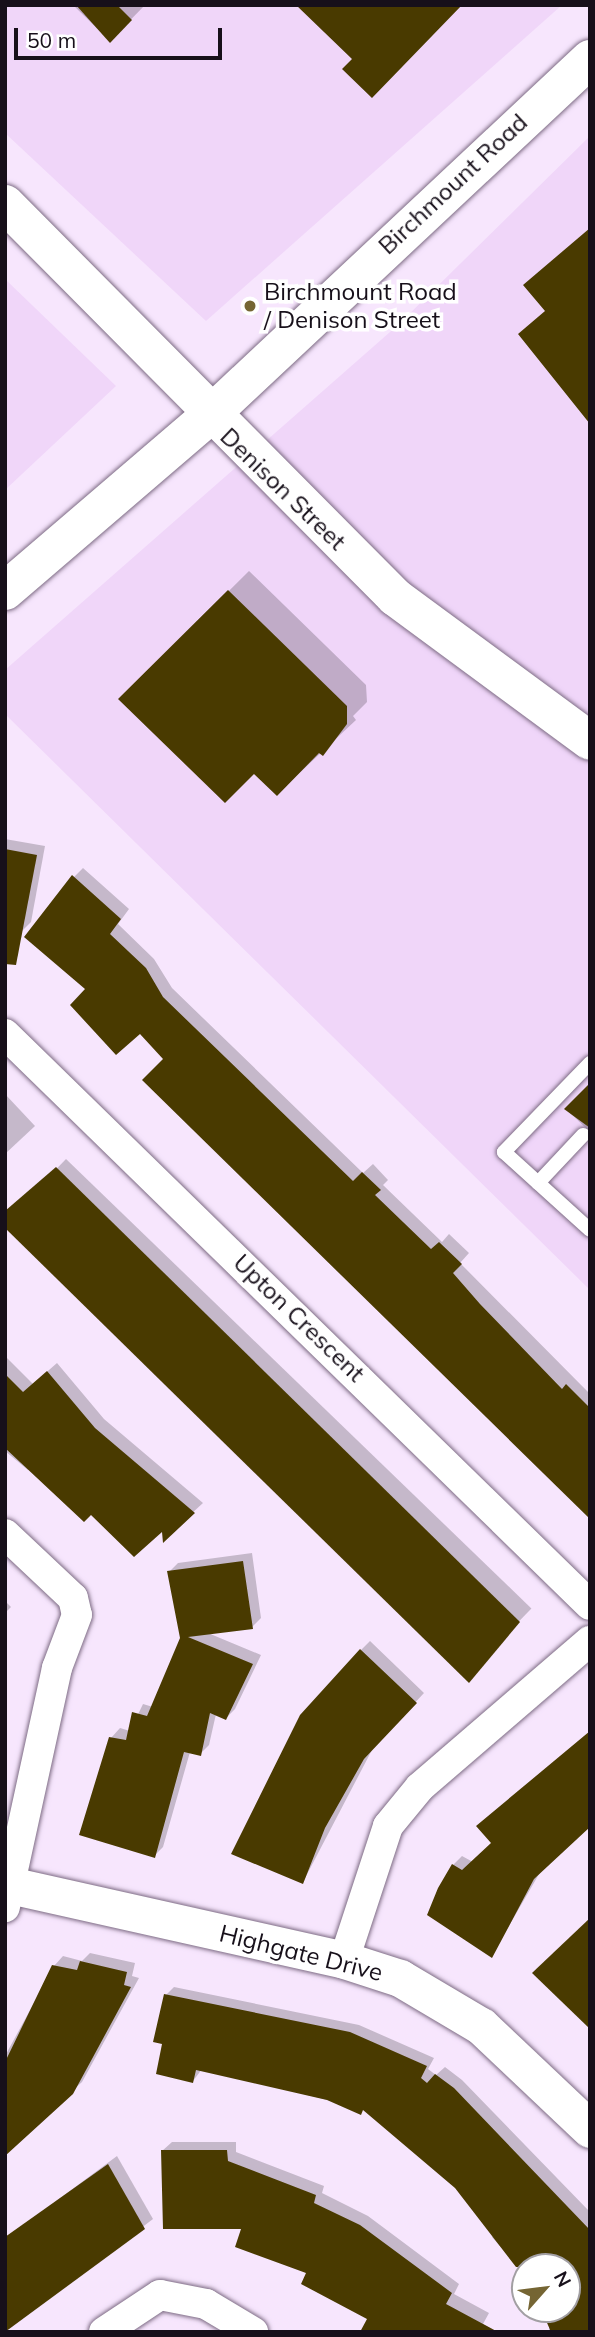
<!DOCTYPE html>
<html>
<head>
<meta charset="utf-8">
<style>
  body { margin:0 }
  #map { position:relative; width:595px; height:2337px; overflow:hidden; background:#f7e6fd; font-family:Mulish,sans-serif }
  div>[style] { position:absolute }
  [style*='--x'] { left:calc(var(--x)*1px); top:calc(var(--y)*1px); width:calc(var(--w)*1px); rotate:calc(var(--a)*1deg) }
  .built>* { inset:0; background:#f0d6f9 }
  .shadow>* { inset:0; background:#0003; transform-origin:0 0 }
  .building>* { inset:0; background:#493a00 }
  .roads { filter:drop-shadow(0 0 2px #7d6b84) drop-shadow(0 0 2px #7d6b84) }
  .service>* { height:14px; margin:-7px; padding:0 7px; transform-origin:7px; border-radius:7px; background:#fff }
  .minor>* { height:30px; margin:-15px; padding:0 15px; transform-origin:15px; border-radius:15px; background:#fff }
  .tertiary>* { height:37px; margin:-18.5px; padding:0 18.5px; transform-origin:18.5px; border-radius:18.5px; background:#fff }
  .secondary>* { height:38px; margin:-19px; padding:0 19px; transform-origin:19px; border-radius:19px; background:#fff }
  .dots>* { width:19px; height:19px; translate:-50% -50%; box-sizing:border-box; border:4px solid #fff; border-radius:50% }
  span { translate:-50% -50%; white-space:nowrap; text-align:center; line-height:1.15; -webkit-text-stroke:7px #fff; paint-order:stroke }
  .street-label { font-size:24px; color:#17101a }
  .poi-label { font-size:24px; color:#17101a }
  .left { translate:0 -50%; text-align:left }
  .frame { position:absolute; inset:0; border:7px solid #17101a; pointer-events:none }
  .north { position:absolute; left:511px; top:2253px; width:70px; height:70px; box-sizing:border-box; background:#fff; border:2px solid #a29fa3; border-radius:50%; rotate:62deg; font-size:19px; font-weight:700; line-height:28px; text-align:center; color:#17101a }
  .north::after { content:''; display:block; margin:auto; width:24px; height:32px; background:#756533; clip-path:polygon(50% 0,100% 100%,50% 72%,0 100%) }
  .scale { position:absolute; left:14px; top:28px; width:208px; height:32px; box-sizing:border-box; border:4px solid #17101a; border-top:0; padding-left:9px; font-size:21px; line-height:24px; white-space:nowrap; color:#17101a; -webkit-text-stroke:5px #fff; paint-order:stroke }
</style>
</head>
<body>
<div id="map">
  <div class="built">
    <i style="clip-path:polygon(5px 5px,562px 5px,206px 321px,5px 133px)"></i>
    <i style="clip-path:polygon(590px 136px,590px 1290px,5px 714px,5px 670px,398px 325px)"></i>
    <i style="clip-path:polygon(5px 279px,116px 386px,5px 490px)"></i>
  </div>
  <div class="shadow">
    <i style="clip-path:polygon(73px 5px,145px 5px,110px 41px)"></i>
    <i style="clip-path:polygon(249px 571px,366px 685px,367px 702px,353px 716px,356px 720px,277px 794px,254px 771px,120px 699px)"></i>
    <i style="clip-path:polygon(5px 839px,45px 846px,31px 922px,22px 931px,5px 928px)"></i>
    <i style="clip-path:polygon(83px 868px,129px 909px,118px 924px,154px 959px,172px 988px,363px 1173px,373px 1164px,388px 1180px,383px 1185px,442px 1242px,449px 1234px,469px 1253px,460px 1263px,590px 1394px,590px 1510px,140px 1032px,88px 989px,74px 877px)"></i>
    <i style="clip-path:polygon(590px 1085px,590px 1132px,566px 1109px)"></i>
    <i style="clip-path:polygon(5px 1094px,35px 1126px,5px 1154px)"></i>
    <i style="left:66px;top:1159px;width:647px;height:81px;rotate:44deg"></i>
    <i style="clip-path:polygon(5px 1356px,33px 1384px,57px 1363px,104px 1419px,203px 1503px,164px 1539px,163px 1528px,91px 1513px,33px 1465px,28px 1470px,5px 1451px)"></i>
    <i style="clip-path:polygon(252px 1553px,261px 1618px,252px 1627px,208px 1633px,261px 1655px,235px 1709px,226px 1718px,216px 1714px,209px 1745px,200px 1754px,190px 1752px,163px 1847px,154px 1856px,111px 1738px,120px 1728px,130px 1731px,143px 1704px,153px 1707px,182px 1638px,169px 1572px,178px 1563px)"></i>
    <i style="clip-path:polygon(5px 1601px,11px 1607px,5px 1613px)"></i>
    <i style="clip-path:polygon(370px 1641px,424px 1693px,373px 1748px,303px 1882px,361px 1650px)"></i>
    <i style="clip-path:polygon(590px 1732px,542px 1869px,492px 1955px,453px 1865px,462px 1856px,473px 1862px,494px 1843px,479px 1826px)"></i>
    <i style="clip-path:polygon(90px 1953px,135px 1963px,132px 1976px,139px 1978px,82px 2082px,5px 2152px,5px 2056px,54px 1966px,63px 1956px,82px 1961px)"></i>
    <i style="clip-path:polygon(174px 1987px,359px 2025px,434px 2058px,428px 2069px,436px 2075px,445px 2067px,462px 2080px,589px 2211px,590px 2332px,549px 2332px,550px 2309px,567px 2309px,567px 2267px,525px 2267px,525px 2274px,492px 2237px,497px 2232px,418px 2148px,364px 2109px,202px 2069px,193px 2081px,164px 2043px,166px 1995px)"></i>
    <i style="clip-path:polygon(172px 2142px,236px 2142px,236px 2152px,324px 2186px,322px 2193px,368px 2216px,459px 2284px,454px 2294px,489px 2313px,483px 2324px,497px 2332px,369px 2319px,243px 2227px,162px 2151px)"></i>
    <i style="clip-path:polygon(117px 2156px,153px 2219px,5px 2332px,5px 2239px)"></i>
  </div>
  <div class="building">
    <i style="clip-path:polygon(76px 5px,117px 5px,132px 20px,110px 43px)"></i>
    <i style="clip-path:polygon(296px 5px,462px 5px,372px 98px,342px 69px,352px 59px)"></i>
    <i style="clip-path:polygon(590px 228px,590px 424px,518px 334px,545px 311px,523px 285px)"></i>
    <i style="clip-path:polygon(228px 590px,347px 706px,347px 724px,323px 756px,319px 753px,277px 796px,254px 774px,225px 803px,118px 699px)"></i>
    <i style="clip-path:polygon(5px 849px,37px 855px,16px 965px,5px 964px)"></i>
    <i style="clip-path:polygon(72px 875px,121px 919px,110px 934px,146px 968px,163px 997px,353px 1181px,362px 1172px,381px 1190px,375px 1195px,431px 1249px,439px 1242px,462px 1264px,453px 1273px,480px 1304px,562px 1389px,566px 1384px,590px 1408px,590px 1519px,142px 1080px,163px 1059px,140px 1034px,116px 1055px,70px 1005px,85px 989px,24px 937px)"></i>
    <i style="clip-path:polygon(590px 1083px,590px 1128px,564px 1109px)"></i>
    <i style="clip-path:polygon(56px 1167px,520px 1622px,469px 1683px,5px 1228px,5px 1211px)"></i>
    <i style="clip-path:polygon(47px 1371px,95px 1428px,195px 1513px,163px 1543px,162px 1532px,134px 1557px,91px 1515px,84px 1522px,5px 1448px,5px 1374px,23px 1392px)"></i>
    <i style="clip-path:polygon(243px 1561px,253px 1629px,188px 1637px,253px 1664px,226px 1720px,210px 1713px,201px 1756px,184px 1752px,155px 1858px,79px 1835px,109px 1737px,126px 1740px,132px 1712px,147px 1716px,180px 1638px,167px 1571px)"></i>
    <i style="clip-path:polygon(360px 1649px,417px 1703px,364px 1759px,325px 1828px,303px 1884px,231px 1854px,300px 1715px)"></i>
    <i style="clip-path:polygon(590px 1731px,590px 1827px,534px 1879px,492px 1958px,427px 1915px,438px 1888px,452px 1864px,462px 1870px,491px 1843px,476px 1826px)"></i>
    <i style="clip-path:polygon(590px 1918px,590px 2029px,532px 1973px)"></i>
    <i style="clip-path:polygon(80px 1961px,127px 1972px,124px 1985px,131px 1987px,73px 2094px,5px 2156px,5px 2062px,52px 1965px,77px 1970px)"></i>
    <i style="clip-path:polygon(164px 1994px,350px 2032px,427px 2066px,421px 2078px,427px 2083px,435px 2074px,454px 2088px,590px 2230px,590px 2332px,551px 2332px,541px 2309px,567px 2309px,567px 2267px,516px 2267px,455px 2188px,363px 2110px,361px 2115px,327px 2100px,196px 2070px,193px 2083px,156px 2074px,162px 2044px,153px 2042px)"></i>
    <i style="clip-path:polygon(161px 2150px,227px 2150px,228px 2161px,316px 2195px,314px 2203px,360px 2225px,452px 2293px,446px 2304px,498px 2332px,360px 2332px,367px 2319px,301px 2284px,306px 2273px,235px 2247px,241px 2229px,163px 2229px)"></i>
    <i style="clip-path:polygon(108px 2164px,145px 2229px,5px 2332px,5px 2237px)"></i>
  </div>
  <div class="roads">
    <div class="service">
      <i style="--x:590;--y:1063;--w:124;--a:134"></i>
      <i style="--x:504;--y:1152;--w:116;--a:42.2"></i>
      <i style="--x:538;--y:1183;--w:66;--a:-46.8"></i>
    </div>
    <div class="minor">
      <i style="--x:5;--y:1034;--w:817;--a:44.31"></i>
      <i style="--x:5;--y:1534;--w:93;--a:43.3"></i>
      <i style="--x:73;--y:1598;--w:17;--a:77"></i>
      <i style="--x:77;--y:1615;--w:57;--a:110.7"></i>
      <i style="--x:57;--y:1668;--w:245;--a:102.3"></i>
      <i style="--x:344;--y:1960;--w:141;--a:-71.8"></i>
      <i style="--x:388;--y:1826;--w:50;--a:-50.6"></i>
      <i style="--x:420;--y:1787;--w:224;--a:-40.7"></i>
      <i style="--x:104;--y:2332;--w:67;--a:-33.5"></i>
      <i style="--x:160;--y:2295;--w:47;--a:11.1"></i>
      <i style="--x:206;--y:2304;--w:55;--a:30.8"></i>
    </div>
    <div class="tertiary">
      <i style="--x:5;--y:1884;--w:347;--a:12.6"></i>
      <i style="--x:344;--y:1960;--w:59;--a:17.8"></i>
      <i style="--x:400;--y:1978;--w:94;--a:30.7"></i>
      <i style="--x:481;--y:2026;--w:150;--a:43.4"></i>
    </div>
    <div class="secondary">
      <i style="--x:5;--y:204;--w:554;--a:45.22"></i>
      <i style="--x:395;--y:597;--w:242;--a:36.4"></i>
      <i style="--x:5;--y:591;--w:269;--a:-40.6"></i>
      <i style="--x:209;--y:416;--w:522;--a:-43.14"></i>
    </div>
  </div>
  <div class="dots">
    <i style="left:250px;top:306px;background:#756533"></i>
  </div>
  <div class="street-label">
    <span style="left:453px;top:184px;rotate:-43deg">Birchmount Road</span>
    <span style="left:283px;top:489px;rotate:44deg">Denison Street</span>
    <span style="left:299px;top:1318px;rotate:44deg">Upton Crescent</span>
    <span style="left:301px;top:1953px;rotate:14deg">Highgate Drive</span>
  </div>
  <div class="poi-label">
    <span class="left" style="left:264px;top:306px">Birchmount Road<br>/ Denison Street</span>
  </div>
  <div class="frame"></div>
  <div class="north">N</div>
  <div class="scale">50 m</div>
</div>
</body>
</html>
